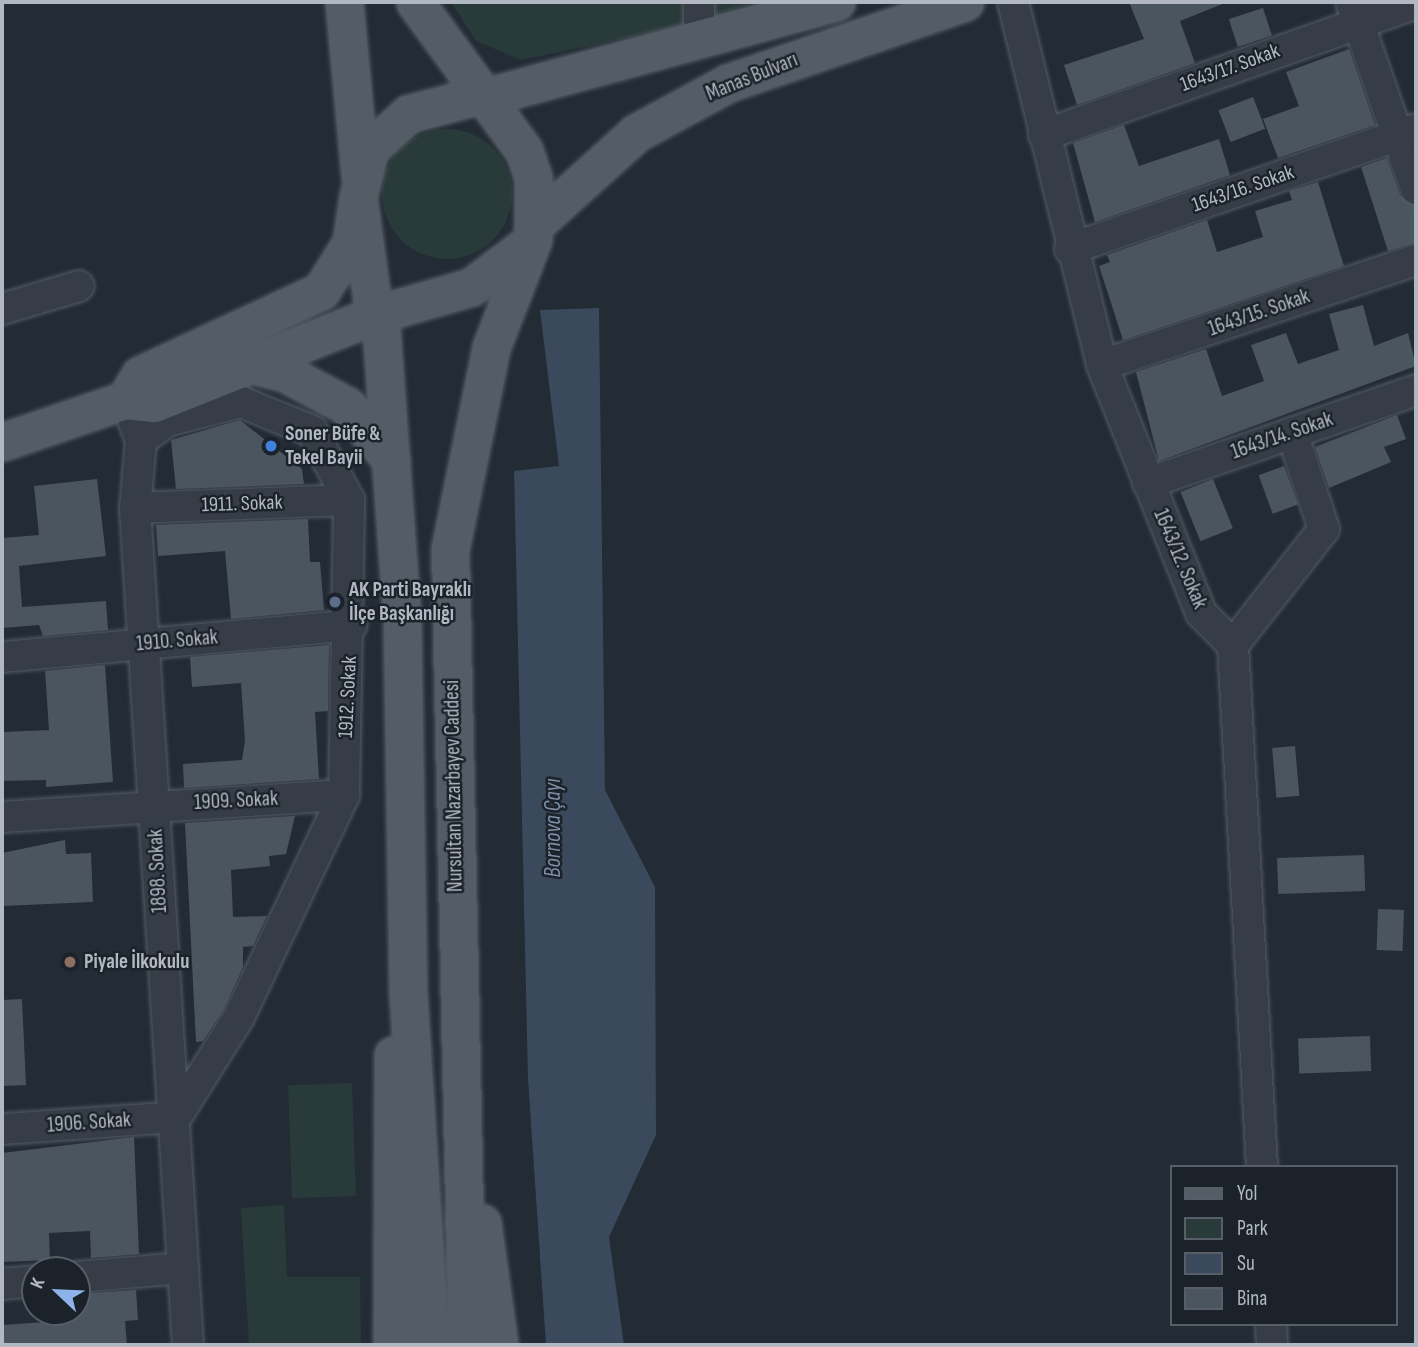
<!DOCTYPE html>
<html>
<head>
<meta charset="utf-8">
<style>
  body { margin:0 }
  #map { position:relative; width:1418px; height:1347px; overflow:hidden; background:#232b35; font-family:"Sofia Sans Condensed",sans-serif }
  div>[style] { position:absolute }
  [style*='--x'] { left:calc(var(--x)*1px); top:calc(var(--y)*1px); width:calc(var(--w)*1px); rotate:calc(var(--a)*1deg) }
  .green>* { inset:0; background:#293a3a; transform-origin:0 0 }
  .round { border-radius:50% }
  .water>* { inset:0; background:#3a495c }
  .building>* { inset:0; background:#4b5560; transform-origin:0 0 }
  .roads { filter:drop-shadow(0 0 2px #545b63) drop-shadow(0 0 2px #545b63) }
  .minor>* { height:30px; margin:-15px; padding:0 15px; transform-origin:15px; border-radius:15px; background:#363d46 }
  .major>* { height:37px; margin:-18.5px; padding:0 18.5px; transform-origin:18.5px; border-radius:18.5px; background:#545c66 }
  .dots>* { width:19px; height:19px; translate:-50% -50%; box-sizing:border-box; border:4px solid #1b222a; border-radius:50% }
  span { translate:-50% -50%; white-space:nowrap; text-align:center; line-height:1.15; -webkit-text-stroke:5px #1b222a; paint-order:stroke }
  .street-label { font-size:21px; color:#b1b8c2 }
  .poi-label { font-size:21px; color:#b1b8c2; font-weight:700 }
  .left { translate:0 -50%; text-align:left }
  .water-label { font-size:23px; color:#7c8fa7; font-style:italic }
  .frame { position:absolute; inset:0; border:4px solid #b1b8c2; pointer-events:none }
  .legend { position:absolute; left:1170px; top:1165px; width:228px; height:161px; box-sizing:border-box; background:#1b222a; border:2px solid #575e67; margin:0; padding:9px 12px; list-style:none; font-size:21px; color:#b1b8c2 }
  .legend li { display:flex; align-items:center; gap:14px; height:35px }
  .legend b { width:35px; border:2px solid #575e67 }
  .north { position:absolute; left:21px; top:1256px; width:70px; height:70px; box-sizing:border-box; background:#1b222a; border:2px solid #575e67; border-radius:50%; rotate:293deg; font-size:19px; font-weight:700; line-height:28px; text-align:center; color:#b1b8c2 }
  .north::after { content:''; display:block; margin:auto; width:24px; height:32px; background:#8eb3ea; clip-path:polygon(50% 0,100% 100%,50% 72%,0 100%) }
</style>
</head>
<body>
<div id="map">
  <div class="green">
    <i style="clip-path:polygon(451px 2px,758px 2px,651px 33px,521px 60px,476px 41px)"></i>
    <i class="round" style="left:382px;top:129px;width:130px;height:130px"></i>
    <i style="left:352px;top:1083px;width:113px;height:64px;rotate:88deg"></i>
    <i style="clip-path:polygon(284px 1205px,287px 1277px,360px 1277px,361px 1345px,249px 1345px,241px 1208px)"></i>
  </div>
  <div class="water">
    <i style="clip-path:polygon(599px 308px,605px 790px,655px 887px,656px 1135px,609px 1237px,624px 1345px,546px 1345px,528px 1079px,514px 471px,559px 466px,540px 310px)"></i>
  </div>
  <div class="building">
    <i style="clip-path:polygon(1129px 2px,1225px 3px,1180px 21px,1195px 63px,1077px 105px,1064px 65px,1144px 39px)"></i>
    <i style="left:1263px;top:8px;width:29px;height:36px;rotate:72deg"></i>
    <i style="clip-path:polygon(1349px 49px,1375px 125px,1278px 158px,1263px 119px,1299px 106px,1286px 72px)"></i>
    <i style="left:1253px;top:97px;width:34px;height:37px;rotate:69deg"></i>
    <i style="clip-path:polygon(1124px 125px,1139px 166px,1219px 139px,1230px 175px,1095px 222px,1073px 143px)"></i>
    <i style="clip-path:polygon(1387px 158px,1400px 195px,1416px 206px,1416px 243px,1388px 251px,1361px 167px)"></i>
    <i style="clip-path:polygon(1318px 182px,1344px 266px,1123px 340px,1099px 266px,1110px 262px,1107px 255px,1207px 220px,1217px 252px,1263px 237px,1255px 211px,1292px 200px,1289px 191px)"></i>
    <i style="clip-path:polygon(1363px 305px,1374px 346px,1408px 333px,1416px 366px,1159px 461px,1136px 372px,1206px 349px,1222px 396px,1264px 381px,1251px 345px,1286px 333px,1298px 364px,1339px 350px,1329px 314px)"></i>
    <i style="clip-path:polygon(1397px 415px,1406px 439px,1384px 447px,1391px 462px,1329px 488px,1315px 447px)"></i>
    <i style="clip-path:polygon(240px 420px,302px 469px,304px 484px,176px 489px,171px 440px)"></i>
    <i style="left:1284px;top:466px;width:41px;height:27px;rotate:70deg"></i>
    <i style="clip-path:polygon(97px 479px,106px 556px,19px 566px,22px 607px,106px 601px,108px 630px,43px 636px,39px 625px,2px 628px,2px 538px,39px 535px,34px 486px)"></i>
    <i style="left:1213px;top:479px;width:53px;height:35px;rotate:68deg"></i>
    <i style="clip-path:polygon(308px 519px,310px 562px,320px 562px,324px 610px,231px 619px,225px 551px,158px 556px,156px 525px)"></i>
    <i style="clip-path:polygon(329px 645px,328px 711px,315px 712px,319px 779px,184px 788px,183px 764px,242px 760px,245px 741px,241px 683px,192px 687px,190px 657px)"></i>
    <i style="clip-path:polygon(105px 665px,113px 782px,46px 787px,46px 780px,2px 781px,2px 732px,49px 730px,45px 671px)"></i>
    <i style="left:1295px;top:746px;width:50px;height:23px;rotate:85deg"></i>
    <i style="clip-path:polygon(295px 816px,286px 854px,269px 856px,270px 866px,231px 870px,233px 917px,267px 916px,253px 946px,243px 947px,243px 967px,224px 1009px,203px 1041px,196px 1042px,185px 823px)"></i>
    <i style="clip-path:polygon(65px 840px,66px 854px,91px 853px,93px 902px,2px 906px,2px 853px)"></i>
    <i style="left:1364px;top:855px;width:36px;height:87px;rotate:88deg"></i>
    <i style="left:1378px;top:909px;width:26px;height:41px;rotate:2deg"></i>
    <i style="clip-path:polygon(22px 999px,26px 1085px,2px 1086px,2px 1000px)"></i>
    <i style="left:1370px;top:1036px;width:35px;height:72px;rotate:88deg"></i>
    <i style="clip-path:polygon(134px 1137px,139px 1254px,91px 1258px,90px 1231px,49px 1233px,50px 1260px,2px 1262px,2px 1153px)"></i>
    <i style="clip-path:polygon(136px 1290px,138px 1320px,125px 1321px,127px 1345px,2px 1345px,2px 1325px,73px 1320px,77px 1294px)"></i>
  </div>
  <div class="roads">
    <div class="minor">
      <i style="--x:1013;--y:2;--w:374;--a:76.2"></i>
      <i style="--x:1102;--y:365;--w:267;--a:68.2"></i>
      <i style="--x:1201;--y:613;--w:45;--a:45"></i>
      <i style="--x:1233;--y:645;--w:523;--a:86.82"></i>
      <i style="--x:1351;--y:2;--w:198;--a:70.8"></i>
      <i style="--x:699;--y:20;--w:18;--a:-90"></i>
      <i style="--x:1044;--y:135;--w:395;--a:-19.5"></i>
      <i style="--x:1070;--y:249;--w:366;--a:-19.1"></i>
      <i style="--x:2;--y:309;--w:80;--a:-16.6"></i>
      <i style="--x:1102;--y:365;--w:331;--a:-18.5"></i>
      <i style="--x:134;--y:423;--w:18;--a:68"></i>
      <i style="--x:141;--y:440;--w:68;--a:95"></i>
      <i style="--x:135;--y:508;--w:839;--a:86.38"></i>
      <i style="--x:1148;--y:483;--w:284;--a:-19.1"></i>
      <i style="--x:135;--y:508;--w:214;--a:-2.1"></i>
      <i style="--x:1233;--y:645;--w:147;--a:-51.9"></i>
      <i style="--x:1324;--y:529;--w:101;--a:-108.4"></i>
      <i style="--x:2;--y:657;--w:351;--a:-5.2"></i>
      <i style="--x:2;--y:817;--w:343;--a:-3.7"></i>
      <i style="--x:2;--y:1129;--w:174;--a:-3.9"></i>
      <i style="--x:176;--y:1117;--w:118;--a:-57.8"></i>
      <i style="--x:239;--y:1017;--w:246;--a:-64.7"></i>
      <i style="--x:344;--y:795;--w:295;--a:-89"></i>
      <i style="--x:349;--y:500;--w:78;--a:-118.2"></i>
      <i style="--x:312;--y:431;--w:77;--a:-157.8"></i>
      <i style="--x:241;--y:402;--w:76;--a:165.6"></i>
      <i style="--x:167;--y:421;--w:32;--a:144"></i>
      <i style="--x:77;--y:1277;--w:106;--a:-4.9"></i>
      <i style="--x:2;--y:1284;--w:33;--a:-5"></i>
      <i style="--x:1271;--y:1324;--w:21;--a:87"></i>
    </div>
    <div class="major">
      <i style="--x:344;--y:2;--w:174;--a:84.7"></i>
      <i style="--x:415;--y:2;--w:185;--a:53.8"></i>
      <i style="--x:524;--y:151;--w:28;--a:71"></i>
      <i style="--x:533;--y:177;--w:62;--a:90"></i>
      <i style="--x:533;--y:239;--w:117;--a:111.1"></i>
      <i style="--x:491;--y:348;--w:205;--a:101.5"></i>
      <i style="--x:450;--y:549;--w:796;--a:88.78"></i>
      <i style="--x:482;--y:98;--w:367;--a:-15.2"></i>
      <i style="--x:533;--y:226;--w:139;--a:-42.1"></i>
      <i style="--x:636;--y:133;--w:105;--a:-28.5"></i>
      <i style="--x:728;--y:83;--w:250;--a:-18.9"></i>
      <i style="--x:380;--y:313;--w:306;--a:85.9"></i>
      <i style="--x:402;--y:618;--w:375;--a:89.1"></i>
      <i style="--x:408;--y:993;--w:353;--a:86.4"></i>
      <i style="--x:374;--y:315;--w:119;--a:-97.7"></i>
      <i style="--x:358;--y:197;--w:49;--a:-76"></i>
      <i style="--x:370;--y:149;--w:52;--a:-42.6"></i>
      <i style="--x:408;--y:114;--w:74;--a:-14.8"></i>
      <i style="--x:250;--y:364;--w:36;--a:14"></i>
      <i style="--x:285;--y:373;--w:70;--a:28"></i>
      <i style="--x:347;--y:406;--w:70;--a:50.8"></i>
      <i style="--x:125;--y:400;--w:29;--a:-59"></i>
      <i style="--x:140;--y:375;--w:200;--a:-24.9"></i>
      <i style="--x:321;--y:291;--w:57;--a:-58"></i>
      <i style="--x:351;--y:243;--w:47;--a:-81.3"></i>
      <i style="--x:2;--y:442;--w:130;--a:-18.9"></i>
      <i style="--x:125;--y:400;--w:29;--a:6"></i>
      <i style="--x:154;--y:403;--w:237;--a:-21.8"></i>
      <i style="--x:374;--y:315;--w:101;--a:-16.1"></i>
      <i style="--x:471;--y:287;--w:66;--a:-37"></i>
      <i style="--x:482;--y:1223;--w:123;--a:82.1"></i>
      <i style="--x:392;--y:1345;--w:290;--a:-89.8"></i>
    </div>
  </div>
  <div class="dots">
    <i style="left:271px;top:446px;background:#3f7fe0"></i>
    <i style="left:335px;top:602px;background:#5c6f8a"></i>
    <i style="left:70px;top:962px;background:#8d6e63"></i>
  </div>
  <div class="street-label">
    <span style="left:1230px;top:68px;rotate:-20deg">1643/17. Sokak</span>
    <span style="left:752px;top:77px;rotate:-22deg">Manas Bulvarı</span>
    <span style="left:1243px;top:189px;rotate:-19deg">1643/16. Sokak</span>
    <span style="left:1259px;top:313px;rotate:-19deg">1643/15. Sokak</span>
    <span style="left:1282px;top:436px;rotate:-19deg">1643/14. Sokak</span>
    <span style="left:242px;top:504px;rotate:-2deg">1911. Sokak</span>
    <span style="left:1180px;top:559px;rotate:67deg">1643/12. Sokak</span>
    <span style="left:177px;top:641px;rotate:-5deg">1910. Sokak</span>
    <span style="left:348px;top:697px;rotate:-87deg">1912. Sokak</span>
    <span style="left:454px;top:786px;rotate:-91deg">Nursultan Nazarbayev Caddesi</span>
    <span style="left:236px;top:801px;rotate:-3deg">1909. Sokak</span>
    <span style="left:158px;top:871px;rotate:-93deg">1898. Sokak</span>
    <span style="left:89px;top:1123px;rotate:-4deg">1906. Sokak</span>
  </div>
  <div class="poi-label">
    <span class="left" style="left:285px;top:446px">Soner Büfe &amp;<br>Tekel Bayii</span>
    <span class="left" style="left:349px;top:602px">AK Parti Bayraklı<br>İlçe Başkanlığı</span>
    <span class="left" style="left:84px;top:962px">Piyale İlkokulu</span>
  </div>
  <div class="water-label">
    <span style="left:553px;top:828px;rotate:-90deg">Bornova Çayı</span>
  </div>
  <div class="frame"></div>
  <ul class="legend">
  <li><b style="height:9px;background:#545c66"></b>Yol</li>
  <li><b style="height:19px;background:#293a3a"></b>Park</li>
  <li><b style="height:19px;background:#3a495c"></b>Su</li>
  <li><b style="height:19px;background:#4b5560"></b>Bina</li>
  </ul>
  <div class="north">K</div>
</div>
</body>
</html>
